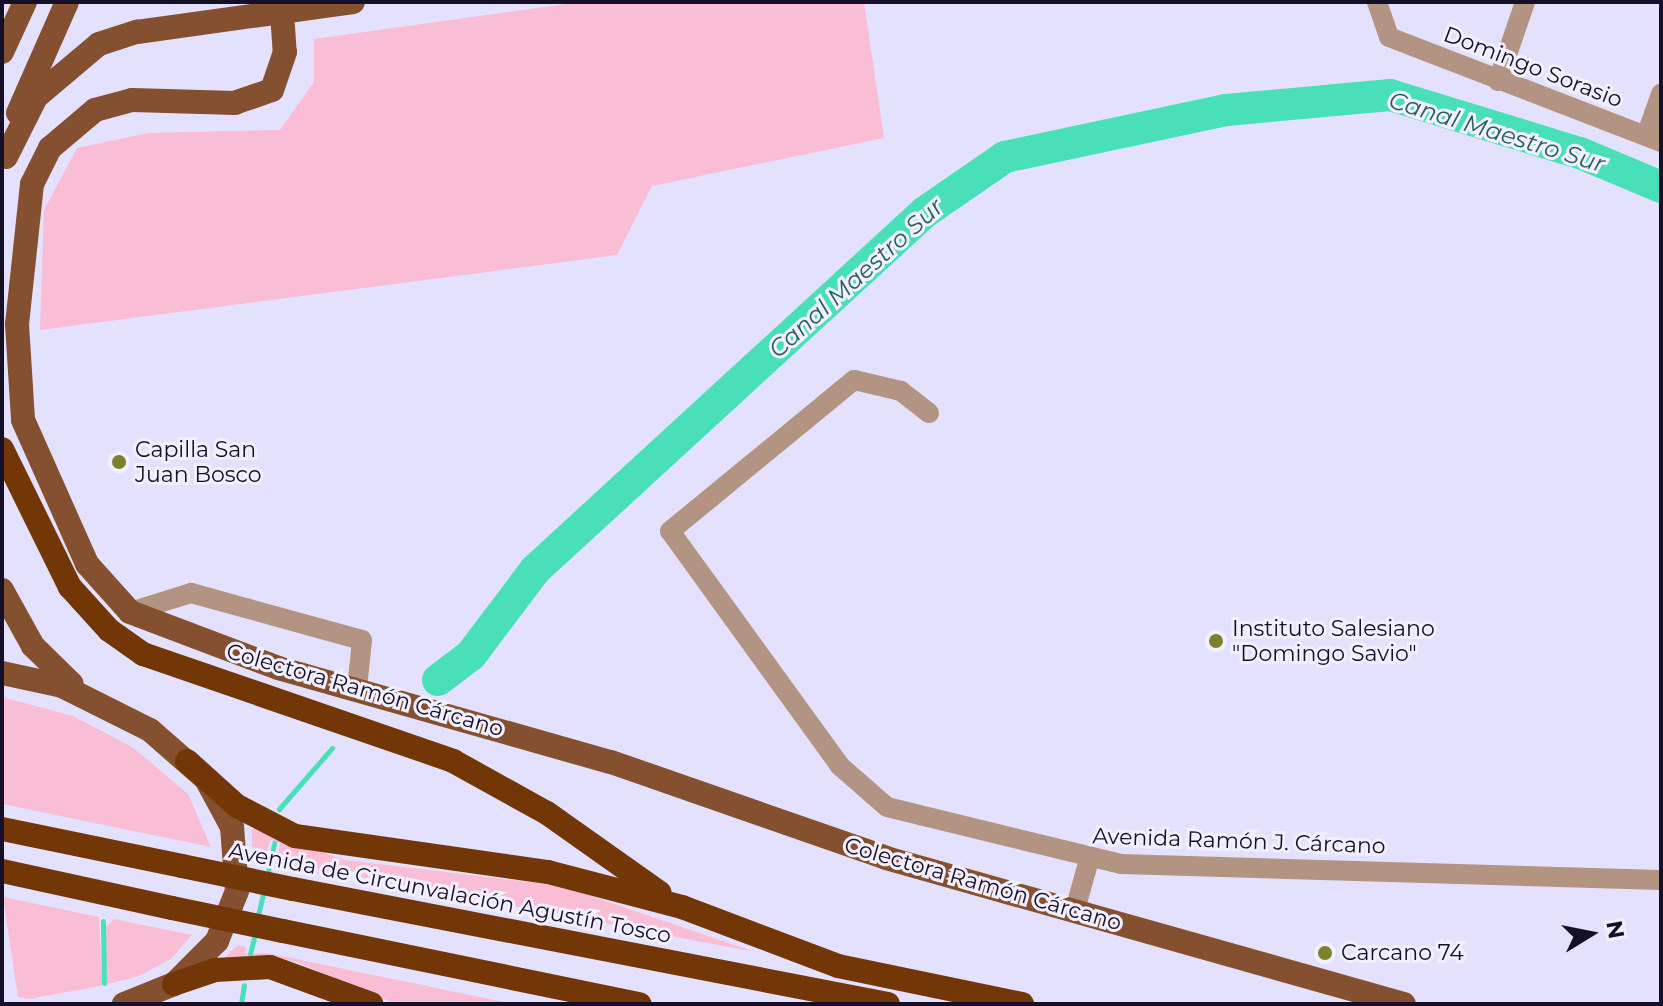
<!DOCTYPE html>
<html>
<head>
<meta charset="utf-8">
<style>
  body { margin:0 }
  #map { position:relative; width:1663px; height:1006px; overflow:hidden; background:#e4e1fe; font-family:Montserrat,sans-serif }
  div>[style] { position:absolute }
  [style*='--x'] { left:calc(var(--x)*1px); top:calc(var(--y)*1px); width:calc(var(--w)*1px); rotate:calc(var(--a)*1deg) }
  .green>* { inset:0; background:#f9bdd6 }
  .stream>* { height:5px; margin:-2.5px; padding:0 2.5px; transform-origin:2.5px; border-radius:2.5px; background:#49e0b9 }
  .river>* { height:32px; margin:-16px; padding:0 16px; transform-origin:16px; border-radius:16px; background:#49e0b9 }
  .minor>* { height:20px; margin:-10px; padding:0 10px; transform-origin:10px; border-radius:10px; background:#b39482 }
  .major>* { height:24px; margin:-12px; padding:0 12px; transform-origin:12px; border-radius:12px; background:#85502f }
  .highway>* { height:24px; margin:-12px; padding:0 12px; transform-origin:12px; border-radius:12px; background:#733707 }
  .highway-bridge>* { height:24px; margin:-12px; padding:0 12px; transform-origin:12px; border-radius:12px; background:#733707 }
  .dots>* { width:22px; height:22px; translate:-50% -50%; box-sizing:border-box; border:4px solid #f2f0ff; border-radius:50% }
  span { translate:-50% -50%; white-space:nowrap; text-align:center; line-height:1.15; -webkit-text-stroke:6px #f2f0ff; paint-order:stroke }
  .street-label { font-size:22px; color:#150f28 }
  .poi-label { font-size:22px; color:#150f28 }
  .left { translate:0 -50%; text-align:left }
  .water-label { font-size:24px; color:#276151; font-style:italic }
  .frame { position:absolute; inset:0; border:4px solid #150f28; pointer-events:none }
  .north { position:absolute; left:1551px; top:894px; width:80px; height:80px; -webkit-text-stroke:6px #f2f0ff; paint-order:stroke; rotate:80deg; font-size:22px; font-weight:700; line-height:32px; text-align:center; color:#150f28 }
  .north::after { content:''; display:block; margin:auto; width:28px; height:36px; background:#150f28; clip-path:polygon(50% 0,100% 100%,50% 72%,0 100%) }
</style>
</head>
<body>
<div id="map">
  <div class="green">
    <i style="clip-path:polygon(581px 2px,864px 2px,884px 138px,652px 186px,617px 255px,40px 330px,44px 210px,77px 148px,148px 133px,280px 130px,314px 82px,314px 39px)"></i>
    <i style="clip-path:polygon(2px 697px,73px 716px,132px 747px,188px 794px,211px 847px,2px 804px)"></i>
    <i style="clip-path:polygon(252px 828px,345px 860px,562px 886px,755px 952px,277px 861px,280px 843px,270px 840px,265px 859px,252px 856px)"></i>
    <i style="clip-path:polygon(3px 897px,99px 917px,102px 985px,106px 927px,114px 919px,192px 935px,171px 959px,141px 975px,128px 979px,95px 987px,29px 999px,18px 997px)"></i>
    <i style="clip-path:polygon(238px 945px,246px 947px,245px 954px,267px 953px,514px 1004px,396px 1004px,294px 961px,224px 958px)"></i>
  </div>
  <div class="stream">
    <i style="--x:279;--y:809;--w:81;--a:-49"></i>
    <i style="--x:267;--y:877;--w:35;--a:-78"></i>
    <i style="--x:257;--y:920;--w:31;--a:-77"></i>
    <i style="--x:103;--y:921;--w:62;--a:89.1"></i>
    <i style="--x:250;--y:954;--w:21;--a:-76"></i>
    <i style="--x:241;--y:1004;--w:19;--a:-81"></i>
  </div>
  <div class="river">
    <i style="--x:438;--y:680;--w:41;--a:-37.1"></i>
    <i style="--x:471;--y:655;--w:106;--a:-53"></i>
    <i style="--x:535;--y:570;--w:529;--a:-42.55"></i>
    <i style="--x:925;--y:212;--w:97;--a:-34.5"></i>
    <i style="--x:1005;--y:157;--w:226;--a:-12"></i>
    <i style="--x:1226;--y:110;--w:165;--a:-5.2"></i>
    <i style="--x:1390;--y:95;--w:199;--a:17"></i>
    <i style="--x:1580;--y:153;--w:88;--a:22.8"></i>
  </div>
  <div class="minor">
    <i style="--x:1377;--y:2;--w:37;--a:71"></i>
    <i style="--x:1389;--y:37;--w:292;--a:21.1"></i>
    <i style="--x:1498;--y:81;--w:83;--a:-71.1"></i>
    <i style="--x:1646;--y:136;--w:45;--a:-70.3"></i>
    <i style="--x:929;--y:413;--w:36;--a:-142"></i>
    <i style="--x:901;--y:391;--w:48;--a:-166.8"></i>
    <i style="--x:854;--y:380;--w:238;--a:140.6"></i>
    <i style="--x:670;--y:531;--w:290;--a:54.1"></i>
    <i style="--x:840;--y:766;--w:62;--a:41.1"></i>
    <i style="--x:887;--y:807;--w:241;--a:13.7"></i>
    <i style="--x:1121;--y:864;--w:540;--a:1.7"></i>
    <i style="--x:130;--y:612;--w:64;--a:-17.3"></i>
    <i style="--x:191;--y:593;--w:177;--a:15.4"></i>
    <i style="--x:362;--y:640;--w:49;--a:95.8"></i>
    <i style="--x:1075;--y:910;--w:52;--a:-74.4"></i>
  </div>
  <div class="major">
    <i style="--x:270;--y:2;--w:16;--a:43"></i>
    <i style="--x:282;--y:13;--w:39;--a:86"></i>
    <i style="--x:285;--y:52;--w:40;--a:108.9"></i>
    <i style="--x:272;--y:90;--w:39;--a:161"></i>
    <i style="--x:235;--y:103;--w:103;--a:-178.3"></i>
    <i style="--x:132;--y:100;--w:38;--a:165"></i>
    <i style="--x:95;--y:110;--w:59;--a:139.8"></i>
    <i style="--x:50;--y:148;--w:40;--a:116.6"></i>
    <i style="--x:32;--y:184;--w:141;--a:96.1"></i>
    <i style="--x:17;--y:324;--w:96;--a:86.4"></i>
    <i style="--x:23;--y:420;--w:158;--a:66"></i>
    <i style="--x:87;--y:564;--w:64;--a:48.1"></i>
    <i style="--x:130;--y:612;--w:158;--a:20.7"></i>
    <i style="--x:278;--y:668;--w:346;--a:15.8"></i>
    <i style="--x:611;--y:762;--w:291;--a:19.2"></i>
    <i style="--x:886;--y:858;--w:538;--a:15.74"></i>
    <i style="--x:2;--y:52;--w:55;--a:-65.3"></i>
    <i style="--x:18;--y:113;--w:121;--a:-66.2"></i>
    <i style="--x:6;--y:157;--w:67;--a:-63.4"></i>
    <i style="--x:36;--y:97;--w:82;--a:-40.1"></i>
    <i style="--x:99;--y:44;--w:40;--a:-18"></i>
    <i style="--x:137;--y:32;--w:218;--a:-7.9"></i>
    <i style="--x:2;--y:590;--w:64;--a:61"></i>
    <i style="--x:33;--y:646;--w:54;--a:44.3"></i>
    <i style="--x:2;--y:673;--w:61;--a:12.2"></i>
    <i style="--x:62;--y:686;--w:98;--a:26.6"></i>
    <i style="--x:150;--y:730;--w:74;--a:41.2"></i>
    <i style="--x:206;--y:779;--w:55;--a:61.6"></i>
    <i style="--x:232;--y:827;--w:64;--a:85.5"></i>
    <i style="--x:237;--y:891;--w:54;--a:111.8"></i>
    <i style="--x:217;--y:941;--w:61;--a:135"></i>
    <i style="--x:174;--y:984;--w:54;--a:158.2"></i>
  </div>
  <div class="highway">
    <i style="--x:2;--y:449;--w:154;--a:63.8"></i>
    <i style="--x:70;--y:587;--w:58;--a:47.8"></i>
    <i style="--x:109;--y:630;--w:42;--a:35.2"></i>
    <i style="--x:143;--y:654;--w:328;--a:19"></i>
    <i style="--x:453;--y:761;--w:107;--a:29"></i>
    <i style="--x:547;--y:813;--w:138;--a:35.3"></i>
    <i style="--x:187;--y:761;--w:67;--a:42"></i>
    <i style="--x:237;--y:806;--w:65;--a:27.3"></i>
    <i style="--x:295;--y:836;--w:256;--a:8.1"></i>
    <i style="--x:548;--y:872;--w:138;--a:14.6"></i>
    <i style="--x:682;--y:907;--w:167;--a:20.7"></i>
    <i style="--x:838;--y:966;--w:188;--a:11.7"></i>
    <i style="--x:2;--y:829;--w:184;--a:11.6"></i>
    <i style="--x:2;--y:871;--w:174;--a:12.3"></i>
    <i style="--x:293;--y:889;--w:606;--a:10.94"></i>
    <i style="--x:283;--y:931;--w:364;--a:11.6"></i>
    <i style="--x:174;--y:984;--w:43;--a:-18.9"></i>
    <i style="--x:215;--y:970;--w:55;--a:-3.1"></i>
    <i style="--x:270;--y:967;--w:108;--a:20.1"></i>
  </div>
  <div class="highway-bridge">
    <i style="--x:182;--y:866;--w:113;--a:11.7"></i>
    <i style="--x:172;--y:908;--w:113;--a:11.7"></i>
  </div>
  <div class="dots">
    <i style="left:119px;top:462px;background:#7d812b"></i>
    <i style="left:1216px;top:641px;background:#7d812b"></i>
    <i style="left:1325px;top:953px;background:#7d812b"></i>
  </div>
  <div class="street-label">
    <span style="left:1533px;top:67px;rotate:21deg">Domingo Sorasio</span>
    <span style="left:365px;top:690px;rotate:16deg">Colectora Ramón Cárcano</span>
    <span style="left:1239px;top:841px;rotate:2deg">Avenida Ramón J. Cárcano</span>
    <span style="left:983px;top:884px;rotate:16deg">Colectora Ramón Cárcano</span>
    <span style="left:450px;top:893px;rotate:11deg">Avenida de Circunvalación Agustín Tosco</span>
  </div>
  <div class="poi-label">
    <span class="left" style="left:135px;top:462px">Capilla San<br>Juan Bosco</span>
    <span class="left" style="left:1232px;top:641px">Instituto Salesiano<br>"Domingo Savio"</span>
    <span class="left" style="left:1341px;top:953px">Carcano 74</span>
  </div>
  <div class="water-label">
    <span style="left:1497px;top:132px;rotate:17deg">Canal Maestro Sur</span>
    <span style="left:856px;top:278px;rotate:-42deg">Canal Maestro Sur</span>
  </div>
  <div class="frame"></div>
  <div class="north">N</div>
</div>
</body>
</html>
